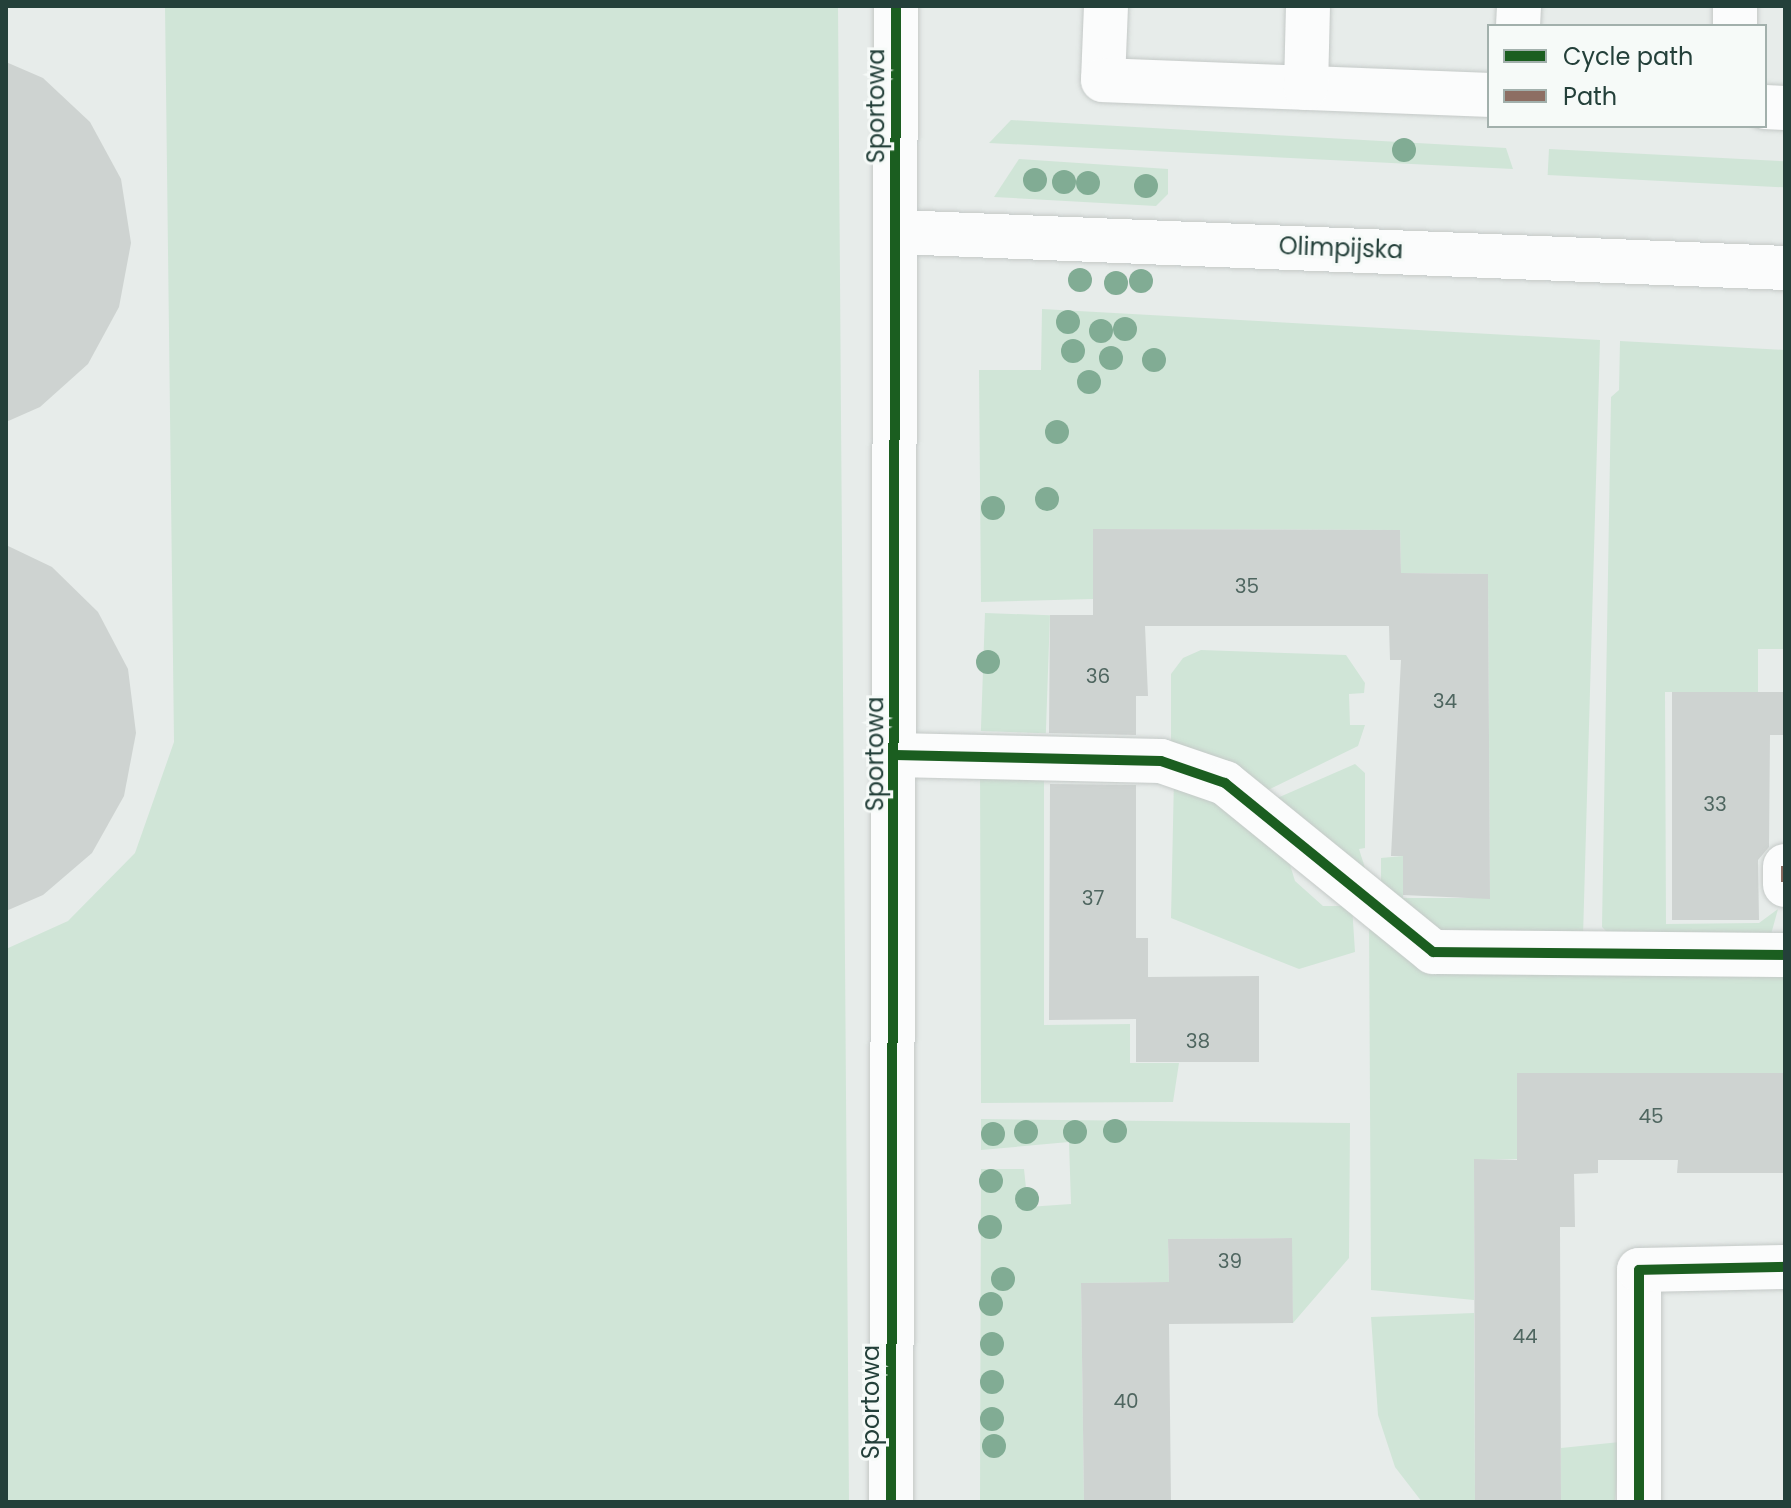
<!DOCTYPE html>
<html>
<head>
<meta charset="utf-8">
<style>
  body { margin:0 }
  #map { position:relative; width:1791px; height:1508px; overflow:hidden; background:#e7ecea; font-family:Poppins,sans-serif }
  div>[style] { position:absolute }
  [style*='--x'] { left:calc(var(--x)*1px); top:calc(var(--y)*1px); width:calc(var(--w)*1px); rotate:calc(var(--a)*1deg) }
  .green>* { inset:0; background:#d0e5d7; transform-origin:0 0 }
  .building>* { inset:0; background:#ced3d1 }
  .roads { filter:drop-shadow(0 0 2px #c4c9c7) drop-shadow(0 0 2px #c4c9c7) }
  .minor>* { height:44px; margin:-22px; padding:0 22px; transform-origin:22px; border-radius:22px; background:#fbfcfc }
  .quiet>* { height:8px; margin-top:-4px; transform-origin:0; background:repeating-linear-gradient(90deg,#8d6e63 0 16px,transparent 0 24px) }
  .cycleway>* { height:10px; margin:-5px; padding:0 5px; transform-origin:5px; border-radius:5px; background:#1b5e20 }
  .trees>* { width:24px; height:24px; margin:-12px; border-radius:50%; background:#81ac94 }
  span { translate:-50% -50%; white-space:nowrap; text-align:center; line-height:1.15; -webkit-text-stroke:6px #f6faf8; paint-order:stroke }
  .number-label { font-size:20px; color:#4f6660 }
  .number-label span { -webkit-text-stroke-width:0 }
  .street-label { font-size:24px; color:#24403a }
  .frame { position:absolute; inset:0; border:8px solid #24403a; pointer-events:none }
  .legend { position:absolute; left:1487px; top:24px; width:280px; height:104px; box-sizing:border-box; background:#f6faf8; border:2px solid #a2b0ac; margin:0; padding:10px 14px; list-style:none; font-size:24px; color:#24403a }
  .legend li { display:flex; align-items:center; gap:16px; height:40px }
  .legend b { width:40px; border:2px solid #a2b0ac }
</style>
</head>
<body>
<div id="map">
  <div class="green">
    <i style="clip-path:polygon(165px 6px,838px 6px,849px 1502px,6px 1502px,6px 949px,68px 921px,135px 853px,174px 742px)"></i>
    <i style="clip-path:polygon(1011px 120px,1506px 148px,1513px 169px,989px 143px)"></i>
    <i style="left:1549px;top:149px;width:236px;height:26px;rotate:3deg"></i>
    <i style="clip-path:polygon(1019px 159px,1168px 169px,1168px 194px,1156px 206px,994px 197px)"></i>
    <i style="clip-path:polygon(1042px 309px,1600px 340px,1583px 937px,1435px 930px,1381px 892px,1381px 858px,1403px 856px,1403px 898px,1490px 898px,1488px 574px,1401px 573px,1400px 530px,1094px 529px,1093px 599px,981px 602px,979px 370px,1041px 370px)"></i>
    <i style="clip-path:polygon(1620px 341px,1785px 350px,1785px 649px,1758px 649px,1758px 692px,1665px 692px,1666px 924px,1759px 923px,1778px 909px,1770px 938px,1612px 937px,1602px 927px,1611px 397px,1619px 390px)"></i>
    <i style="left:985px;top:613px;width:65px;height:118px;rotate:2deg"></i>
    <i style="clip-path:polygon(1201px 650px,1346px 655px,1365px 683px,1364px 693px,1349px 694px,1350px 725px,1365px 725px,1358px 746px,1266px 791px,1171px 742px,1171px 674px,1183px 658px)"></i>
    <i style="clip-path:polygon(1355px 764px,1365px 773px,1365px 848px,1359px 849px,1365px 868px,1357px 868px,1275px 799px)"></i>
    <i style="clip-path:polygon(980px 766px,1044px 766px,1044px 1025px,1130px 1024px,1130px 1063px,1179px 1063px,1173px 1102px,981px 1103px)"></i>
    <i style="clip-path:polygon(1174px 777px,1214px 794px,1286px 852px,1295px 881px,1323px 906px,1352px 906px,1355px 952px,1299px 969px,1171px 918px)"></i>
    <i style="clip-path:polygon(1369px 921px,1393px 942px,1785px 967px,1785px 1073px,1518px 1073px,1517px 1159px,1474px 1160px,1474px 1300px,1371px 1290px)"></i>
    <i style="clip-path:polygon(981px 1119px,1350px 1123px,1349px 1258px,1293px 1323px,1291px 1238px,1168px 1239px,1169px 1282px,1081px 1283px,1084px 1502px,980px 1502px,981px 1169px,1024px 1169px,1028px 1207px,1071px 1204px,1069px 1142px,981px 1150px)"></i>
    <i style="clip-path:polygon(1474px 1313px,1475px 1502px,1422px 1502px,1395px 1467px,1378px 1415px,1371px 1317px)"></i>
    <i style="clip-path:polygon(1620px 1442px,1615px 1502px,1561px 1502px,1561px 1448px)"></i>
  </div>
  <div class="building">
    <i style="clip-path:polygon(6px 62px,43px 78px,90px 122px,121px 179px,131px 243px,119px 307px,88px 364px,40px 407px,6px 422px)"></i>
    <i style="clip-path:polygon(1093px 529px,1400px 530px,1401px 573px,1488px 574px,1490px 899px,1403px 895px,1403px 856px,1391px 856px,1401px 660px,1390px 660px,1389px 626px,1145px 626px,1148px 696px,1136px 696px,1136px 735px,1049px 733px,1050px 615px,1093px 615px)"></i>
    <i style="clip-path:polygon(6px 545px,52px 567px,98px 612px,128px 669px,136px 733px,124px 796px,92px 853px,43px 895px,6px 911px)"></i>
    <i style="clip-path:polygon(1672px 692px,1785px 692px,1785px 735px,1770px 735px,1769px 847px,1758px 860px,1759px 920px,1672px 920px)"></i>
    <i style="clip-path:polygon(1050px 784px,1136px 785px,1136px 938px,1148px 938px,1148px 977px,1259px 976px,1259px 1062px,1136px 1062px,1136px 1019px,1049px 1020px)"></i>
    <i style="clip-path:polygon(1517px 1073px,1785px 1073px,1785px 1173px,1677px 1173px,1678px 1160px,1598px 1160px,1598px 1173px,1574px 1174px,1575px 1227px,1560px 1227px,1561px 1502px,1475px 1502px,1474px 1159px,1517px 1160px)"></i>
    <i style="clip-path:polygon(1292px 1238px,1293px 1323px,1169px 1324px,1171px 1502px,1084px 1502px,1081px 1283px,1169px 1282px,1168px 1239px)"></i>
  </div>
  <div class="roads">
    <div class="minor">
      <i style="--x:1106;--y:6;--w:74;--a:92.3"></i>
      <i style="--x:1103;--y:80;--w:386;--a:2.2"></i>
      <i style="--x:1518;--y:26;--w:20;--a:-87"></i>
      <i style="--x:1735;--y:26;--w:20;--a:-90"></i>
      <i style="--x:1306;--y:88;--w:82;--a:-88.6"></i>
      <i style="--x:1765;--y:107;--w:20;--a:3"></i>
      <i style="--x:897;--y:232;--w:889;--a:2.32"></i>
      <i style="--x:895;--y:755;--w:266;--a:1.3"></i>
      <i style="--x:1161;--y:761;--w:68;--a:19"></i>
      <i style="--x:1225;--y:783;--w:268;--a:39.1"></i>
      <i style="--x:1433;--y:952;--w:352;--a:0.5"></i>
      <i style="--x:1785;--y:866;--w:19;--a:90"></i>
      <i style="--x:891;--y:1502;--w:1496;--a:-89.81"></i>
      <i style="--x:1639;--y:1502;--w:232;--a:-90"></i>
      <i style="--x:1639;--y:1270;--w:146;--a:-1.2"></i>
    </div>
  </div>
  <div class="quiet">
    <i style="--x:1785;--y:866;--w:19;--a:90"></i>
  </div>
  <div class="cycleway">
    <i style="--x:895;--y:755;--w:266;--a:1.3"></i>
    <i style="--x:1161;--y:761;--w:68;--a:19"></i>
    <i style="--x:1225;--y:783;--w:268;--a:39.1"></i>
    <i style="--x:1433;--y:952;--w:352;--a:0.5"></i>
    <i style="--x:891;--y:1502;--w:1496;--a:-89.81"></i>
    <i style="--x:1639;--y:1502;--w:232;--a:-90"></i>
    <i style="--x:1639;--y:1270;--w:146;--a:-1.2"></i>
  </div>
  <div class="trees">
    <i style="left:1404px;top:150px"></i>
    <i style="left:1035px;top:180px"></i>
    <i style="left:1064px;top:182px"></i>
    <i style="left:1088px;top:183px"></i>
    <i style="left:1146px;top:186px"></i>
    <i style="left:1080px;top:280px"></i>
    <i style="left:1141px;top:281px"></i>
    <i style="left:1116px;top:283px"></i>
    <i style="left:1068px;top:322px"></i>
    <i style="left:1125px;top:329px"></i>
    <i style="left:1101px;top:331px"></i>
    <i style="left:1073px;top:351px"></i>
    <i style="left:1111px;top:358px"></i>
    <i style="left:1154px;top:360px"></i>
    <i style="left:1089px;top:382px"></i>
    <i style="left:1057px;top:432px"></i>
    <i style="left:1047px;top:499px"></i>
    <i style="left:993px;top:508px"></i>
    <i style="left:988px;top:662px"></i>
    <i style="left:1115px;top:1131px"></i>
    <i style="left:1026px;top:1132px"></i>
    <i style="left:1075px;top:1132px"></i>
    <i style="left:993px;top:1134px"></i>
    <i style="left:991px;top:1181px"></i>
    <i style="left:1027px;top:1199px"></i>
    <i style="left:990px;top:1227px"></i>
    <i style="left:1003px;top:1279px"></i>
    <i style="left:991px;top:1304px"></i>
    <i style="left:992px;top:1344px"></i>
    <i style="left:992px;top:1382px"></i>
    <i style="left:992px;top:1419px"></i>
    <i style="left:994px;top:1446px"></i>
  </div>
  <div class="number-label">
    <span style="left:1247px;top:586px">35</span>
    <span style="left:1098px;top:676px">36</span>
    <span style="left:1445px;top:701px">34</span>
    <span style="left:1715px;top:804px">33</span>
    <span style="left:1093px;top:898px">37</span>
    <span style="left:1198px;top:1041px">38</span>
    <span style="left:1651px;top:1116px">45</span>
    <span style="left:1230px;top:1261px">39</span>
    <span style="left:1525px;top:1336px">44</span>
    <span style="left:1126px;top:1401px">40</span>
  </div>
  <div class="street-label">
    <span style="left:876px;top:106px;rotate:-90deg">Sportowa</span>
    <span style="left:1341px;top:248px;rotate:2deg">Olimpijska</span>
    <span style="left:875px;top:754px;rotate:-90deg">Sportowa</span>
    <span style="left:871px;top:1402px;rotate:-90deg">Sportowa</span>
  </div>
  <div class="frame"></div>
  <ul class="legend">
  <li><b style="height:10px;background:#1b5e20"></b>Cycle path</li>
  <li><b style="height:10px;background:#8d6e63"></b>Path</li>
  </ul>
</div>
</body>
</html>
